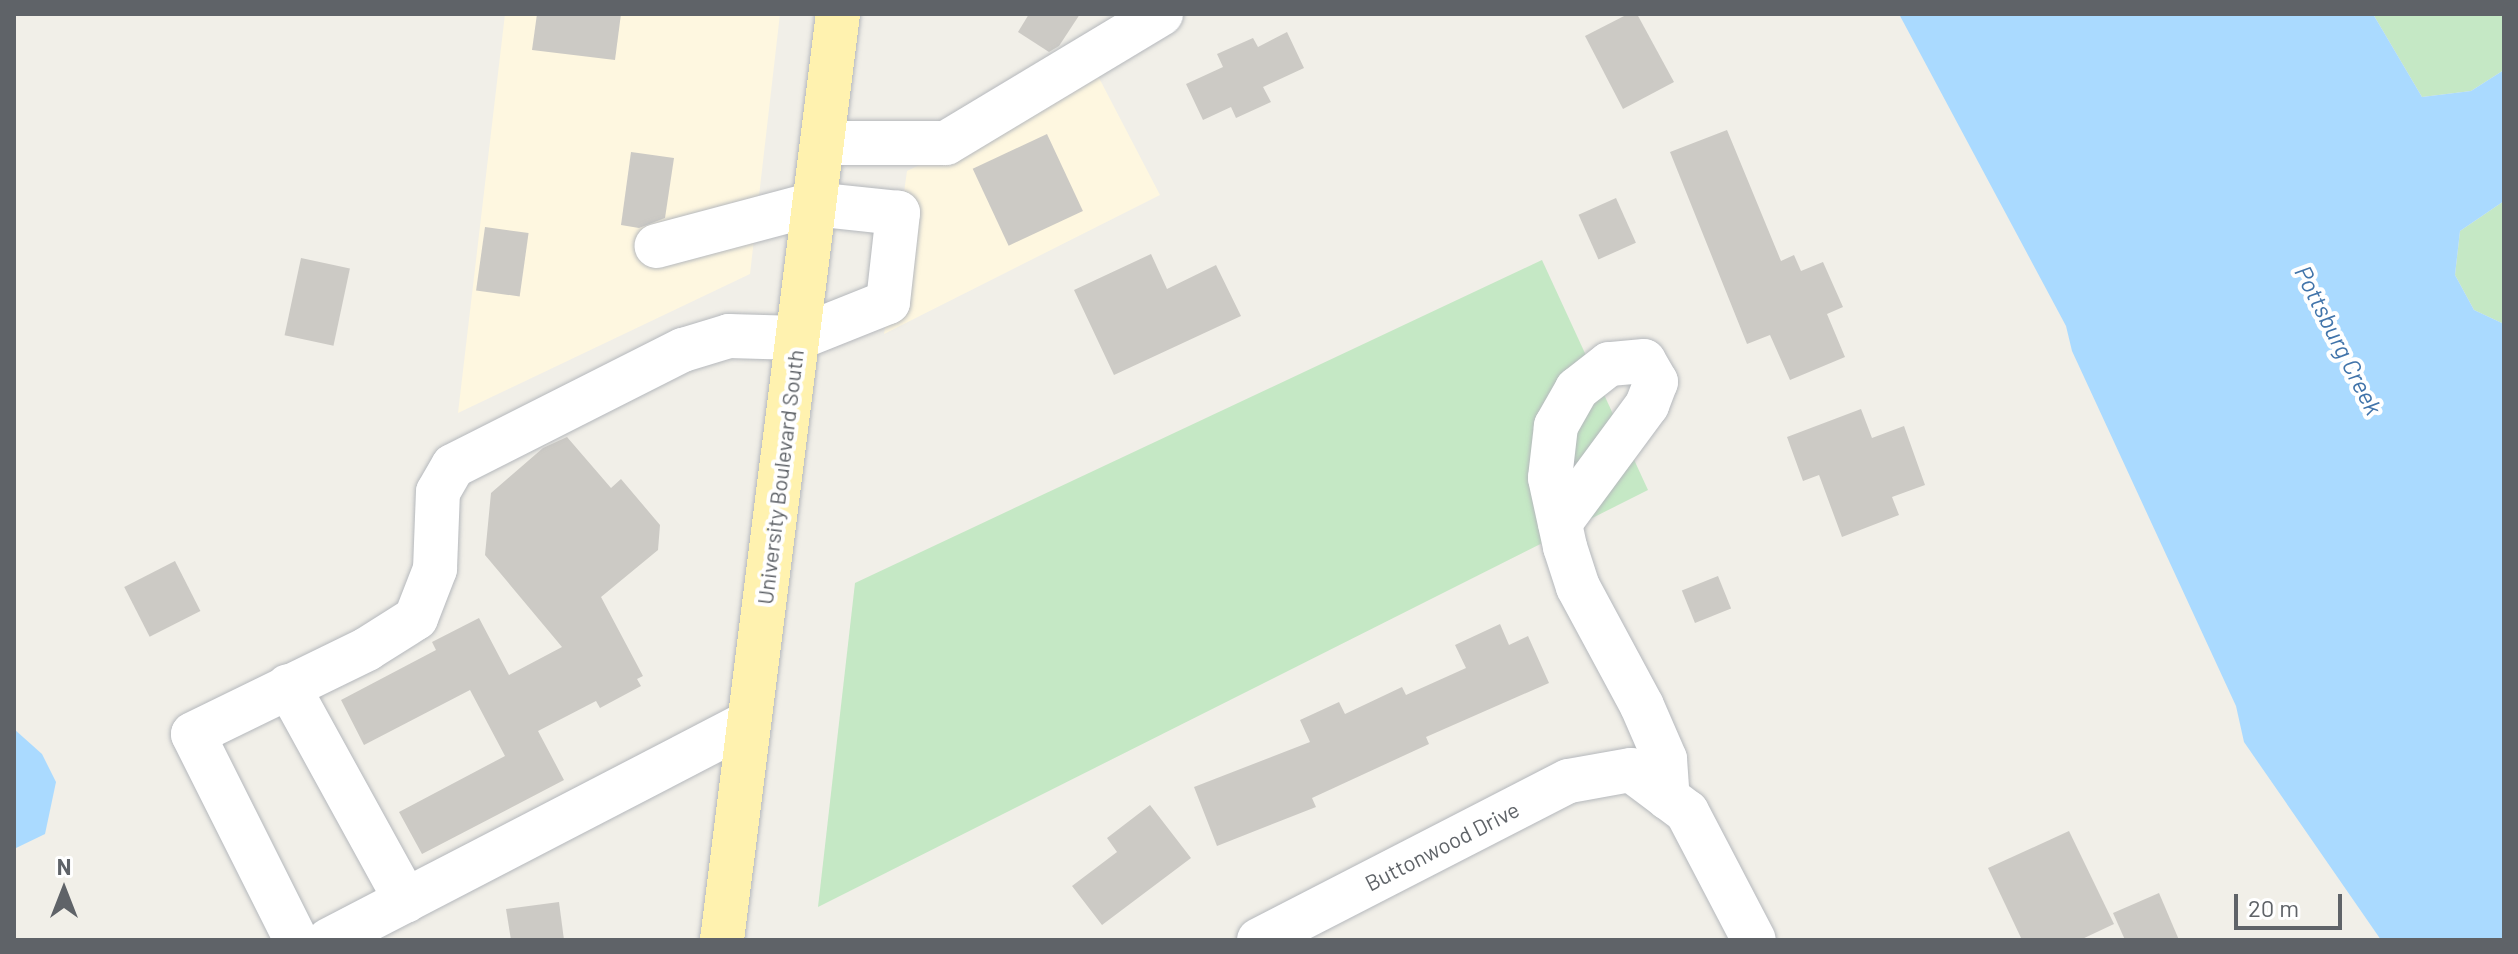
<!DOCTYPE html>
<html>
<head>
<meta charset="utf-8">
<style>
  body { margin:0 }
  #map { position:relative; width:2518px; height:954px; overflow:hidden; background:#f1efe8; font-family:Barlow,sans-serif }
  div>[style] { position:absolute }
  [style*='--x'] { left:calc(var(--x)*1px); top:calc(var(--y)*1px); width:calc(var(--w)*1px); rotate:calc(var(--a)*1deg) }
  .commercial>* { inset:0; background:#fef7e0 }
  .green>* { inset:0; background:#c5e8c5 }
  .water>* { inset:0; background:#aadaff }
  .building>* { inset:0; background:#cccac5; transform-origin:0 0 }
  .roads { filter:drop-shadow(0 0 2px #b5b8bc) drop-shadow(0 0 2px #b5b8bc) }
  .minor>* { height:44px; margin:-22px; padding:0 22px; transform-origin:22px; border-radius:22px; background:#fff }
  .major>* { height:44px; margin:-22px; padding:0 22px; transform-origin:22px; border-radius:22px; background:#fff2af }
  span { translate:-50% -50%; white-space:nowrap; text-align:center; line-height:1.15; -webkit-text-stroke:8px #fff; paint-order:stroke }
  .street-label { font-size:22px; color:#5f6368 }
  .water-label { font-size:24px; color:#4174aa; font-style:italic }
  .frame { position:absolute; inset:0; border:16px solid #5f6368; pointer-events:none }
  .north { position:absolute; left:24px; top:850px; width:80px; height:80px; -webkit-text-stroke:6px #fff; paint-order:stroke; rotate:0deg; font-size:22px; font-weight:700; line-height:32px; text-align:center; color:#5f6368 }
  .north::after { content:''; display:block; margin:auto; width:28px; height:36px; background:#5f6368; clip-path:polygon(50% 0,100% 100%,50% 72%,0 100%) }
  .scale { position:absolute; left:2234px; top:894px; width:108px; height:36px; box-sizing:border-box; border:4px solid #5f6368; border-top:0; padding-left:10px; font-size:24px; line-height:28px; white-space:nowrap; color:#5f6368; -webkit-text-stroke:6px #fff; paint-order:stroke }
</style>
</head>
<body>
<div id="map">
  <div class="commercial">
    <i style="clip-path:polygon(505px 14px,780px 14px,750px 274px,458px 413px)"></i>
    <i style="clip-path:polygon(1098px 76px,1160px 195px,884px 334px,907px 171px)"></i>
  </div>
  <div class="green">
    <i style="clip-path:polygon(2373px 14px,2504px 14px,2504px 70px,2471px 91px,2422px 97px)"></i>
    <i style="clip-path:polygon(2504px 201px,2504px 324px,2474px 310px,2455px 275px,2460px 231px)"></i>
    <i style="clip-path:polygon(1542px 260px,1648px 490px,818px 907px,855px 583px)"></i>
  </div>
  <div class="water">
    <i style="clip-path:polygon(1899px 14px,2373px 14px,2422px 97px,2471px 91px,2504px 70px,2504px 201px,2460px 231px,2455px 275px,2474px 310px,2504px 324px,2504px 940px,2381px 940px,2244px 742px,2236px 706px,2072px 351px,2066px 326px)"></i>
    <i style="clip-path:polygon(14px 729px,42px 754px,56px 782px,45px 834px,14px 849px)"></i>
  </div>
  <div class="building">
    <i style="clip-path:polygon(537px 14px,621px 14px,615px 60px,532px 50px)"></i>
    <i style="clip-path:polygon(1029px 14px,1080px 14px,1059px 46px,1049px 52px,1018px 32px)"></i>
    <i style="clip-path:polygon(1628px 14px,1637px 14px,1674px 82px,1623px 109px,1585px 36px)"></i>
    <i style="clip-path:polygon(1287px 32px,1304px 68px,1263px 87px,1271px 102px,1236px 118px,1231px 107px,1203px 120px,1186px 84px,1223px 67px,1217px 54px,1253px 38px,1258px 47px)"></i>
    <i style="clip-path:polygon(1727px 130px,1781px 261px,1794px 255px,1801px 271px,1823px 262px,1843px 307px,1827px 314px,1845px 357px,1790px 380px,1770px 335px,1747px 344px,1670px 152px)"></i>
    <i style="left:1047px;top:134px;width:85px;height:82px;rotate:65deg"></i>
    <i style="clip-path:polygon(631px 152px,674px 158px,665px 218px,639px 228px,621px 225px)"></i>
    <i style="left:1616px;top:198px;width:49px;height:41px;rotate:66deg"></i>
    <i style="left:485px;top:227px;width:44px;height:64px;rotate:8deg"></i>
    <i style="clip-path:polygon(1151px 254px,1167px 289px,1216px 265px,1241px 316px,1114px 375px,1074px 290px)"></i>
    <i style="left:301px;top:258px;width:50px;height:79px;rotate:12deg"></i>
    <i style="clip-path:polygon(1861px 409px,1872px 438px,1904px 426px,1925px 485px,1892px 497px,1899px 515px,1842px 537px,1819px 475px,1803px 481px,1787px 437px)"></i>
    <i style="clip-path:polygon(567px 437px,611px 488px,621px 479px,660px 525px,658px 550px,601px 597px,643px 676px,637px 679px,641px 686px,600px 708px,596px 701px,538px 731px,564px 780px,422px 854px,399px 812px,505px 756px,470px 690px,364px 745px,341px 700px,436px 650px,432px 642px,479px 618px,509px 675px,562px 647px,485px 555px,491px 493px,543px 448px)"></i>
    <i style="left:175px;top:561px;width:56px;height:57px;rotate:63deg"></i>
    <i style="left:1718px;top:576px;width:35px;height:39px;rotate:68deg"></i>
    <i style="clip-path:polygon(1500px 624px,1509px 645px,1528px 636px,1549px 683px,1426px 737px,1429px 744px,1312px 798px,1316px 807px,1217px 846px,1194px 787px,1310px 742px,1300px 720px,1339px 702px,1345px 714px,1402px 687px,1406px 695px,1466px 668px,1455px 645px)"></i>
    <i style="clip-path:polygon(1150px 805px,1191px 858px,1102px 925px,1072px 886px,1117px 852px,1107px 838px)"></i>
    <i style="clip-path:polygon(2069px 831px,2114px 924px,2080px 940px,2022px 940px,1988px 868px)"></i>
    <i style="clip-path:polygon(2159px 893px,2179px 940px,2125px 940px,2113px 913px)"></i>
    <i style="clip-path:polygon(559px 902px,564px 940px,511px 940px,506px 909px)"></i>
  </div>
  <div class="roads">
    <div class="minor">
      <i style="--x:822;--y:143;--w:124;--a:0"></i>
      <i style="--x:946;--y:143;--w:251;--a:-31"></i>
      <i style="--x:1560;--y:523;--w:147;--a:-53.6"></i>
      <i style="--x:1647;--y:405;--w:25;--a:-69"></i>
      <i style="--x:1656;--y:382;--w:24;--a:-120"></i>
      <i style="--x:1644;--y:361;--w:35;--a:175"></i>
      <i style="--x:1609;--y:364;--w:41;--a:142"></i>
      <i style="--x:1577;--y:389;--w:43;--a:119.6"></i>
      <i style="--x:1556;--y:426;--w:52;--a:96.6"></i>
      <i style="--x:1550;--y:478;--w:71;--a:77.7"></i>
      <i style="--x:1565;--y:547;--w:42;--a:72"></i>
      <i style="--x:1578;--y:587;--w:135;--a:61.7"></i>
      <i style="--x:1642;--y:706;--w:58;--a:66.5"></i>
      <i style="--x:1665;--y:759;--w:39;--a:86"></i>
      <i style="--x:288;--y:686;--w:245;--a:61.2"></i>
      <i style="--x:296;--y:940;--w:230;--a:-116.6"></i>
      <i style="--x:193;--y:734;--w:194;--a:-26"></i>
      <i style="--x:367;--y:649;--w:58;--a:-32.3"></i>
      <i style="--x:416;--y:618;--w:53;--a:-68.8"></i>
      <i style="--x:435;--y:569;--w:77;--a:-87.8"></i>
      <i style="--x:438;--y:492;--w:30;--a:-60"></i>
      <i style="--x:453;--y:466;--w:258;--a:-26.8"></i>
      <i style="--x:683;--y:350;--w:48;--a:-16.9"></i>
      <i style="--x:729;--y:336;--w:69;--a:1.7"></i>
      <i style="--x:798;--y:338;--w:97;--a:-21.8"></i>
      <i style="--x:888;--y:302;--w:90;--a:-83.6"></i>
      <i style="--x:898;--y:213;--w:84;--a:-173.9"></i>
      <i style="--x:814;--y:204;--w:163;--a:165.1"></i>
      <i style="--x:329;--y:940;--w:473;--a:-27.4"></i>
      <i style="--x:1259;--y:940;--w:348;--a:-27.2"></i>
      <i style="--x:1569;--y:781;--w:63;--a:-10.1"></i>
      <i style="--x:1631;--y:770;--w:70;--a:36.9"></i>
      <i style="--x:1687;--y:812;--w:144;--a:62.4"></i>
    </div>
    <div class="major">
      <i style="--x:722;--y:940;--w:933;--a:-82.86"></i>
    </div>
  </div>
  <div class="street-label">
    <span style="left:780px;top:477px;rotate:-83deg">University Boulevard South</span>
    <span style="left:1442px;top:846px;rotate:-27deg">Buttonwood Drive</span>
  </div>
  <div class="water-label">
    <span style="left:2339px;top:340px;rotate:63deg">Pottsburg Creek</span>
  </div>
  <div class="frame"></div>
  <div class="north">N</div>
  <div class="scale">20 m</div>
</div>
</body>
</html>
